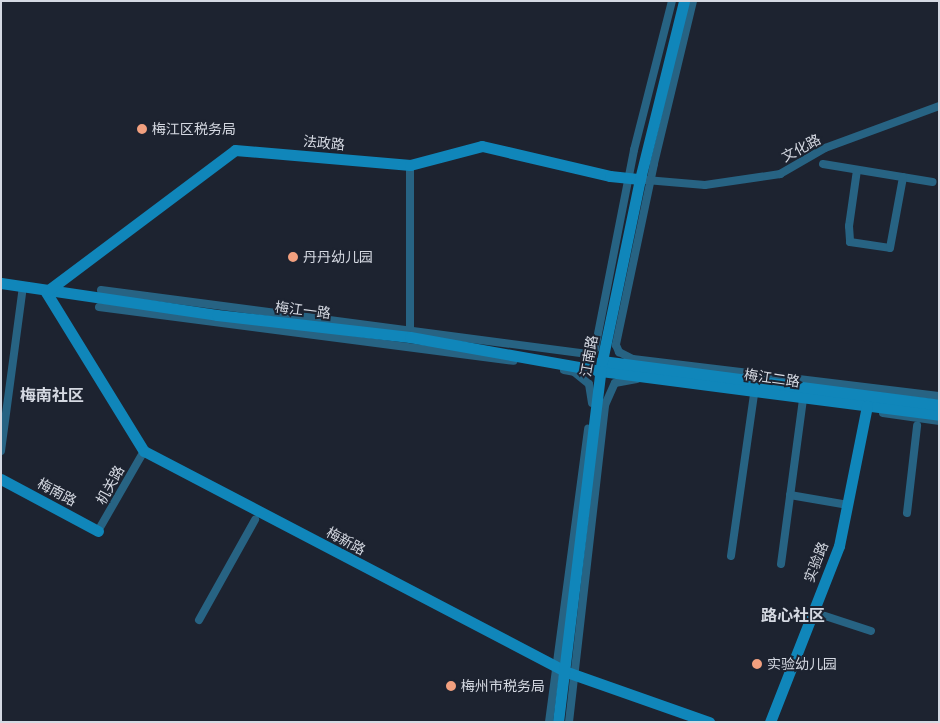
<!DOCTYPE html>
<html>
<head>
<meta charset="utf-8">
<style>
  body { margin:0 }
  #map { position:relative; width:940px; height:723px; overflow:hidden; background:#1d2330; font-family:"PT Serif","Noto Sans SC",serif }
  div>[style] { position:absolute }
  [style*='--x'] { left:calc(var(--x)*1px); top:calc(var(--y)*1px); width:calc(var(--w)*1px); rotate:calc(var(--a)*1deg) }
  .street>* { height:8px; margin:-4px; padding:0 4px; transform-origin:4px; border-radius:4px; background:#276383 }
  .secondary>* { height:11px; margin:-5.5px; padding:0 5.5px; transform-origin:5.5px; border-radius:5.5px; background:#1086ba }
  .dots>* { width:14px; height:14px; translate:-50% -50%; box-sizing:border-box; border:2px solid #1d2330; border-radius:50% }
  span { translate:-50% -50%; white-space:nowrap; text-align:center; line-height:1.15; -webkit-text-stroke:4px #1d2330; paint-order:stroke }
  .poi-label { font-size:14px; color:#d5d9e2 }
  .left { translate:0 -50%; text-align:left }
  .street-label { font-size:14px; color:#d5d9e2 }
  .quarter-label { font-size:16px; color:#d5d9e2; font-weight:700 }
  .frame { position:absolute; inset:0; border:2px solid #d5d9e2; pointer-events:none }
</style>
</head>
<body>
<div id="map">
  <div class="street">
    <i style="--x:693;--y:1;--w:168;--a:103.5"></i>
    <i style="--x:654;--y:164;--w:185;--a:101.9"></i>
    <i style="--x:616;--y:345;--w:8;--a:67"></i>
    <i style="--x:619;--y:352;--w:16;--a:27"></i>
    <i style="--x:633;--y:359;--w:308;--a:6.9"></i>
    <i style="--x:823;--y:164;--w:111;--a:9.3"></i>
    <i style="--x:857;--y:170;--w:57;--a:98.1"></i>
    <i style="--x:849;--y:226;--w:16;--a:86"></i>
    <i style="--x:850;--y:242;--w:40;--a:8.5"></i>
    <i style="--x:890;--y:248;--w:72;--a:-79.6"></i>
    <i style="--x:646;--y:180;--w:59;--a:4.8"></i>
    <i style="--x:705;--y:185;--w:76;--a:-8.3"></i>
    <i style="--x:780;--y:174;--w:52;--a:-30"></i>
    <i style="--x:825;--y:148;--w:121;--a:-20.2"></i>
    <i style="--x:101;--y:290;--w:491;--a:7.5"></i>
    <i style="--x:588;--y:354;--w:9;--a:-36"></i>
    <i style="--x:595;--y:349;--w:203;--a:-78.9"></i>
    <i style="--x:634;--y:150;--w:154;--a:-75.7"></i>
    <i style="--x:99;--y:307;--w:418;--a:7.4"></i>
    <i style="--x:410;--y:335;--w:170;--a:-90"></i>
    <i style="--x:564;--y:370;--w:10;--a:11"></i>
    <i style="--x:574;--y:372;--w:19;--a:39"></i>
    <i style="--x:589;--y:384;--w:19;--a:81"></i>
    <i style="--x:883;--y:413;--w:57;--a:8.1"></i>
    <i style="--x:1;--y:451;--w:165;--a:-82.4"></i>
    <i style="--x:790;--y:495;--w:59;--a:9.8"></i>
    <i style="--x:907;--y:513;--w:88;--a:-83.4"></i>
    <i style="--x:98;--y:531;--w:92;--a:-60.1"></i>
    <i style="--x:731;--y:556;--w:164;--a:-81.9"></i>
    <i style="--x:781;--y:564;--w:165;--a:-82.4"></i>
    <i style="--x:813;--y:612;--w:61;--a:18.1"></i>
    <i style="--x:199;--y:620;--w:115;--a:-60.8"></i>
    <i style="--x:549;--y:722;--w:296;--a:-82.4"></i>
    <i style="--x:569;--y:722;--w:319;--a:-83.5"></i>
    <i style="--x:605;--y:405;--w:24;--a:-66"></i>
    <i style="--x:615;--y:383;--w:22;--a:-10"></i>
  </div>
  <div class="secondary">
    <i style="--x:1;--y:283;--w:218;--a:8.4"></i>
    <i style="--x:217;--y:315;--w:194;--a:6.5"></i>
    <i style="--x:410;--y:337;--w:194;--a:10.1"></i>
    <i style="--x:601;--y:371;--w:341;--a:7.4"></i>
    <i style="--x:46;--y:292;--w:187;--a:58.4"></i>
    <i style="--x:144;--y:451;--w:474;--a:27.6"></i>
    <i style="--x:564;--y:671;--w:154;--a:19.4"></i>
    <i style="--x:46;--y:292;--w:236;--a:-36.9"></i>
    <i style="--x:235;--y:150;--w:176;--a:4.9"></i>
    <i style="--x:410;--y:165;--w:74;--a:-14.8"></i>
    <i style="--x:482;--y:146;--w:131;--a:13.2"></i>
    <i style="--x:610;--y:176;--w:30;--a:6"></i>
    <i style="--x:602;--y:361;--w:340;--a:7.4"></i>
    <i style="--x:1;--y:479;--w:110;--a:28.2"></i>
    <i style="--x:558;--y:722;--w:364;--a:-83.1"></i>
    <i style="--x:602;--y:361;--w:186;--a:-78.2"></i>
    <i style="--x:640;--y:179;--w:183;--a:-76.1"></i>
    <i style="--x:770;--y:722;--w:189;--a:-68.6"></i>
    <i style="--x:839;--y:546;--w:143;--a:-78.7"></i>
  </div>
  <div class="dots">
    <i style="left:142px;top:129px;background:#f2a07f"></i>
    <i style="left:293px;top:257px;background:#f2a07f"></i>
    <i style="left:757px;top:664px;background:#f2a07f"></i>
    <i style="left:451px;top:686px;background:#f2a07f"></i>
  </div>
  <div class="poi-label">
    <span class="left" style="left:152px;top:129px">梅江区税务局</span>
    <span class="left" style="left:303px;top:257px">丹丹幼儿园</span>
    <span class="left" style="left:767px;top:664px">实验幼儿园</span>
    <span class="left" style="left:461px;top:686px">梅州市税务局</span>
  </div>
  <div class="street-label">
    <span style="left:324px;top:143px;rotate:5deg">法政路</span>
    <span style="left:801px;top:148px;rotate:-28deg">文化路</span>
    <span style="left:303px;top:310px;rotate:7deg">梅江一路</span>
    <span style="left:589px;top:356px;rotate:-80deg">江南路</span>
    <span style="left:772px;top:378px;rotate:8deg">梅江二路</span>
    <span style="left:110px;top:485px;rotate:-61deg">机关路</span>
    <span style="left:57px;top:492px;rotate:28deg">梅南路</span>
    <span style="left:346px;top:541px;rotate:28deg">梅新路</span>
    <span style="left:816px;top:562px;rotate:-69deg">实验路</span>
  </div>
  <div class="quarter-label">
    <span style="left:52px;top:395px">梅南社区</span>
    <span style="left:793px;top:615px">路心社区</span>
  </div>
  <div class="frame"></div>
</div>
</body>
</html>
